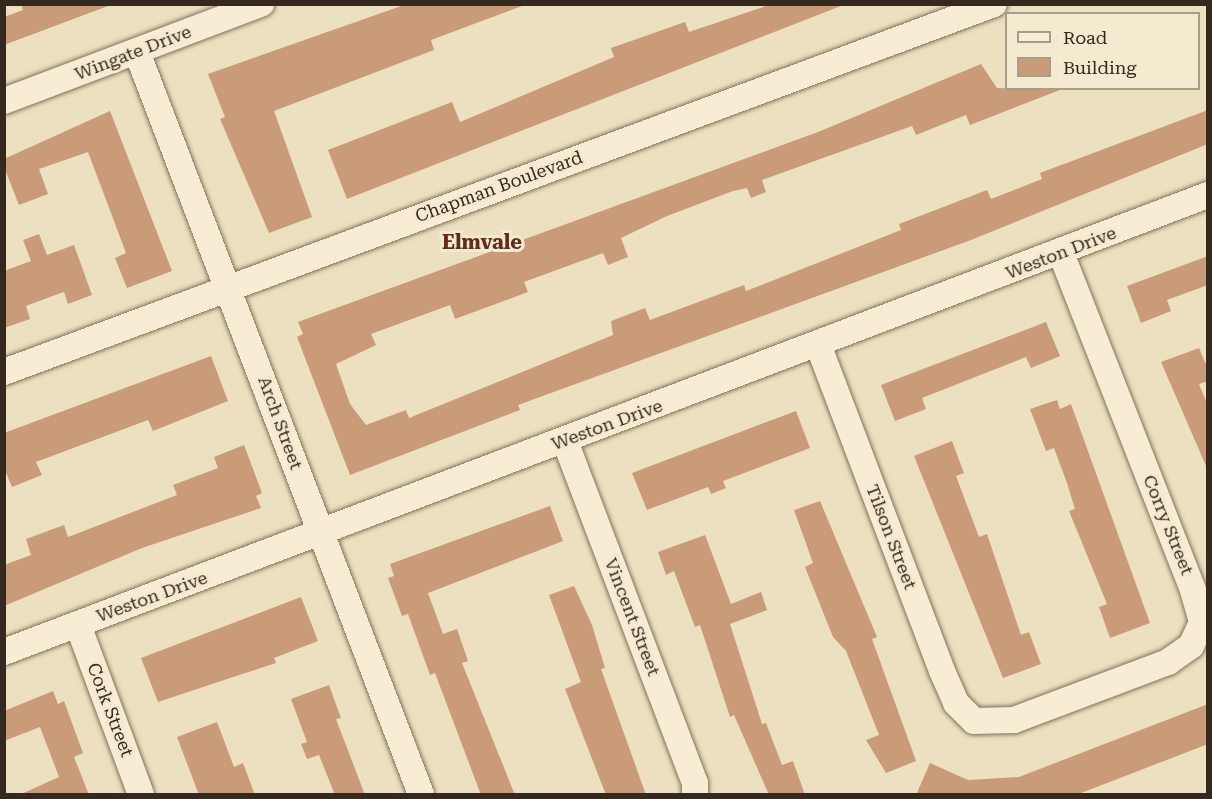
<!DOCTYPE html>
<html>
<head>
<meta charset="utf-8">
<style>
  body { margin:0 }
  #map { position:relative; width:1212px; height:799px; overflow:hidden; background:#ece0c1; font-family:"Roboto Serif",serif }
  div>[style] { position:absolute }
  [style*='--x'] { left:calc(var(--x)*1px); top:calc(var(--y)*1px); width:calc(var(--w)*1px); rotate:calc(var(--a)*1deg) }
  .building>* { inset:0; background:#c99b78 }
  .roads { filter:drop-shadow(0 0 2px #857159) drop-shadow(0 0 2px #857159) }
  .minor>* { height:26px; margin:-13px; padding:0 13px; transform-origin:13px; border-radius:13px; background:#f7edd4 }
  span { translate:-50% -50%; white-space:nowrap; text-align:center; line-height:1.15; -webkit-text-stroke:6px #f4ead0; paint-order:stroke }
  .street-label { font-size:18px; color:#35291d }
  .neighbourhood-label { font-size:20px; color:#602d1e; font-weight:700 }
  .frame { position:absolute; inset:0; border:6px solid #35291d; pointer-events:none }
  .legend { position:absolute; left:1005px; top:12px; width:195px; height:78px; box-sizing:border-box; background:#f4ead0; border:2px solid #a89d88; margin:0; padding:8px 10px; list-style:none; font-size:18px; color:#35291d }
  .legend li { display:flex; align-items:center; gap:12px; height:30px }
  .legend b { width:30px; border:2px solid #a89d88 }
</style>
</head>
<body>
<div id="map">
  <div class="building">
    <i style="clip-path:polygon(21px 4px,107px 4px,108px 6px,4px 45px,4px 17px,23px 10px)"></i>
    <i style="clip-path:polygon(407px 4px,522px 6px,431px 40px,434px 50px,274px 111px,312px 217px,269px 233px,220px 119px,225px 117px,208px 74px)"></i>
    <i style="clip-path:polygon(772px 4px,841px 6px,347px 199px,328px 150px,452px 102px,460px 122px,614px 57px,611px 48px,634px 40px,685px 22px,689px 32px)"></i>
    <i style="clip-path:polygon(981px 64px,997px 88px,1060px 90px,970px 125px,966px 115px,916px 135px,912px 126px,762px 180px,766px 192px,751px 198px,747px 188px,733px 191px,667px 216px,621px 238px,628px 257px,608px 265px,603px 253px,524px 282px,528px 292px,455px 319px,450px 305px,371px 334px,376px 345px,336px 364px,350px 404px,366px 425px,406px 410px,409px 418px,613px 335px,611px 321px,645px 308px,650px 320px,744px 285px,746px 291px,901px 230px,899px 224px,946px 206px,987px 190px,991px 199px,1042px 179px,1040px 173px,1208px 110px,1208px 144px,971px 240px,518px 405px,520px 410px,350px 475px,297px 337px,303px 334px,298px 322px,818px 132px)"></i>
    <i style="clip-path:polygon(110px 111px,172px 271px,127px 288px,115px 258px,126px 253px,88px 152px,39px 169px,48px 194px,19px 205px,4px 167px,4px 159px)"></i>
    <i style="clip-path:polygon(39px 234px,47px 255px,74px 245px,92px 295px,68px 304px,64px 292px,58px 294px,26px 306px,30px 319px,4px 328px,4px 271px,31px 261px,23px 240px)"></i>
    <i style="clip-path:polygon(1208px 256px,1208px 285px,1167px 300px,1171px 311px,1141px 323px,1127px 286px)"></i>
    <i style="clip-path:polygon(1046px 322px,1060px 356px,1031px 368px,1026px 357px,922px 398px,926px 409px,895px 421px,881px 385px)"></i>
    <i style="clip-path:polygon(1199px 348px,1208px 369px,1208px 381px,1199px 384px,1208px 406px,1206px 466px,1161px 362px)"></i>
    <i style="clip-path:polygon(211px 356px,228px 401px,153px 431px,148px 420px,36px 462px,42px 475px,12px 487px,4px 468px,4px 433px)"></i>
    <i style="clip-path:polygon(1057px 400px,1060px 409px,1071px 404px,1150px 623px,1110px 638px,1099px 607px,1107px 604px,1069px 511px,1075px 509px,1067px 483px,1054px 448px,1046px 451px,1030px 409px)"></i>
    <i style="clip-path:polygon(796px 411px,810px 448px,723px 481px,726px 488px,711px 494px,708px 487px,647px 510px,632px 473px)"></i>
    <i style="clip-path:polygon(952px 441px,964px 473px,956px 476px,979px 537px,987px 534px,1021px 635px,1029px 632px,1041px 664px,1003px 678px,914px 456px)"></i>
    <i style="clip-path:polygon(244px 445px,262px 493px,256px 496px,261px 508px,142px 548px,4px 606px,4px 565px,31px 555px,26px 539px,64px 525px,68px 537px,177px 495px,173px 485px,218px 468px,214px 457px)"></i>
    <i style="clip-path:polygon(820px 501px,877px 637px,872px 639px,916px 761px,886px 773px,866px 740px,879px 735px,846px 651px,833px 637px,805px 567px,813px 563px,794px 510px)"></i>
    <i style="clip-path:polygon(550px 506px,563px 541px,428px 593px,443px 634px,457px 629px,468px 661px,462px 663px,515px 795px,481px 795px,435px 673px,430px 675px,408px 614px,402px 616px,388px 578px,394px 576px,390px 564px)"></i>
    <i style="clip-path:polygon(705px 535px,731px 604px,761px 592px,767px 610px,730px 624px,762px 724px,766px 723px,782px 765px,793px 761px,805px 795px,769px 795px,734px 715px,730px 717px,700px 625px,695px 627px,674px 571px,666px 575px,658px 552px)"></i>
    <i style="clip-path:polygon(574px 586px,592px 625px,605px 668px,601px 669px,646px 795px,606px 795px,565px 689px,581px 682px,549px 595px)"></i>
    <i style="clip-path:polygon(301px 597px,318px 641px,274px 658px,276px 663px,158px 702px,141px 658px)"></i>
    <i style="clip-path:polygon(329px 685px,341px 718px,336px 719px,365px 795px,335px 795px,319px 755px,307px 759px,301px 744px,307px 742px,291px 699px)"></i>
    <i style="clip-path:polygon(53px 691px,58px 704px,64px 701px,83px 753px,74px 757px,89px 795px,19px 795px,59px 777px,40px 727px,4px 741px,4px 711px)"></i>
    <i style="clip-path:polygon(1208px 704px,1208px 744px,1076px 795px,916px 795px,930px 763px,968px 780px,1019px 777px)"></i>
    <i style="clip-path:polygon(217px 722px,234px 767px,243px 763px,255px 795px,199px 795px,177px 737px)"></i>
  </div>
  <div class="roads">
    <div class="minor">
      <i style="--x:137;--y:52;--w:794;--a:69.06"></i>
      <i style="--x:4;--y:101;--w:275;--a:-20.7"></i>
      <i style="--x:819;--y:347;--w:347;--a:69.2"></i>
      <i style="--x:942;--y:671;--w:35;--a:66"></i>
      <i style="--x:956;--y:703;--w:25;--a:45"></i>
      <i style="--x:974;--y:721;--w:40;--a:-1.4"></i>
      <i style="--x:1014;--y:720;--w:165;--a:-20.6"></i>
      <i style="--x:1168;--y:662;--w:28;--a:-35"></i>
      <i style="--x:1191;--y:646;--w:26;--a:-65"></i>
      <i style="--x:1202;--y:622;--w:33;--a:-106"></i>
      <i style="--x:1193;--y:590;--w:361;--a:-111.4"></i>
      <i style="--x:4;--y:372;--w:1056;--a:-20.39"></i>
      <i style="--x:565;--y:441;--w:366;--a:69.2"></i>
      <i style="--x:695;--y:783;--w:11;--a:90"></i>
      <i style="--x:78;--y:625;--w:180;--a:69.6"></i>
      <i style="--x:4;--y:652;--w:1288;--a:-20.79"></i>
    </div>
  </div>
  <div class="street-label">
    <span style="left:133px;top:53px;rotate:-21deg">Wingate Drive</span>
    <span style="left:499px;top:187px;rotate:-20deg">Chapman Boulevard</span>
    <span style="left:1061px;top:253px;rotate:-21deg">Weston Drive</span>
    <span style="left:280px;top:423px;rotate:70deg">Arch Street</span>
    <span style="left:607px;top:425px;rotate:-20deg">Weston Drive</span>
    <span style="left:1168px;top:525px;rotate:68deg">Corry Street</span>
    <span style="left:891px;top:537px;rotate:69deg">Tilson Street</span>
    <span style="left:152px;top:597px;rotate:-20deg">Weston Drive</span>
    <span style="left:632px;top:617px;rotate:69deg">Vincent Street</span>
    <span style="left:110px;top:710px;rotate:69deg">Cork Street</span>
  </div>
  <div class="neighbourhood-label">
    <span style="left:482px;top:242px">Elmvale</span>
  </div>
  <div class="frame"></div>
  <ul class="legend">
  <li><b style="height:8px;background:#f7edd4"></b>Road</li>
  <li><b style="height:16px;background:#c99b78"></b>Building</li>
  </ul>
</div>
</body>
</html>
